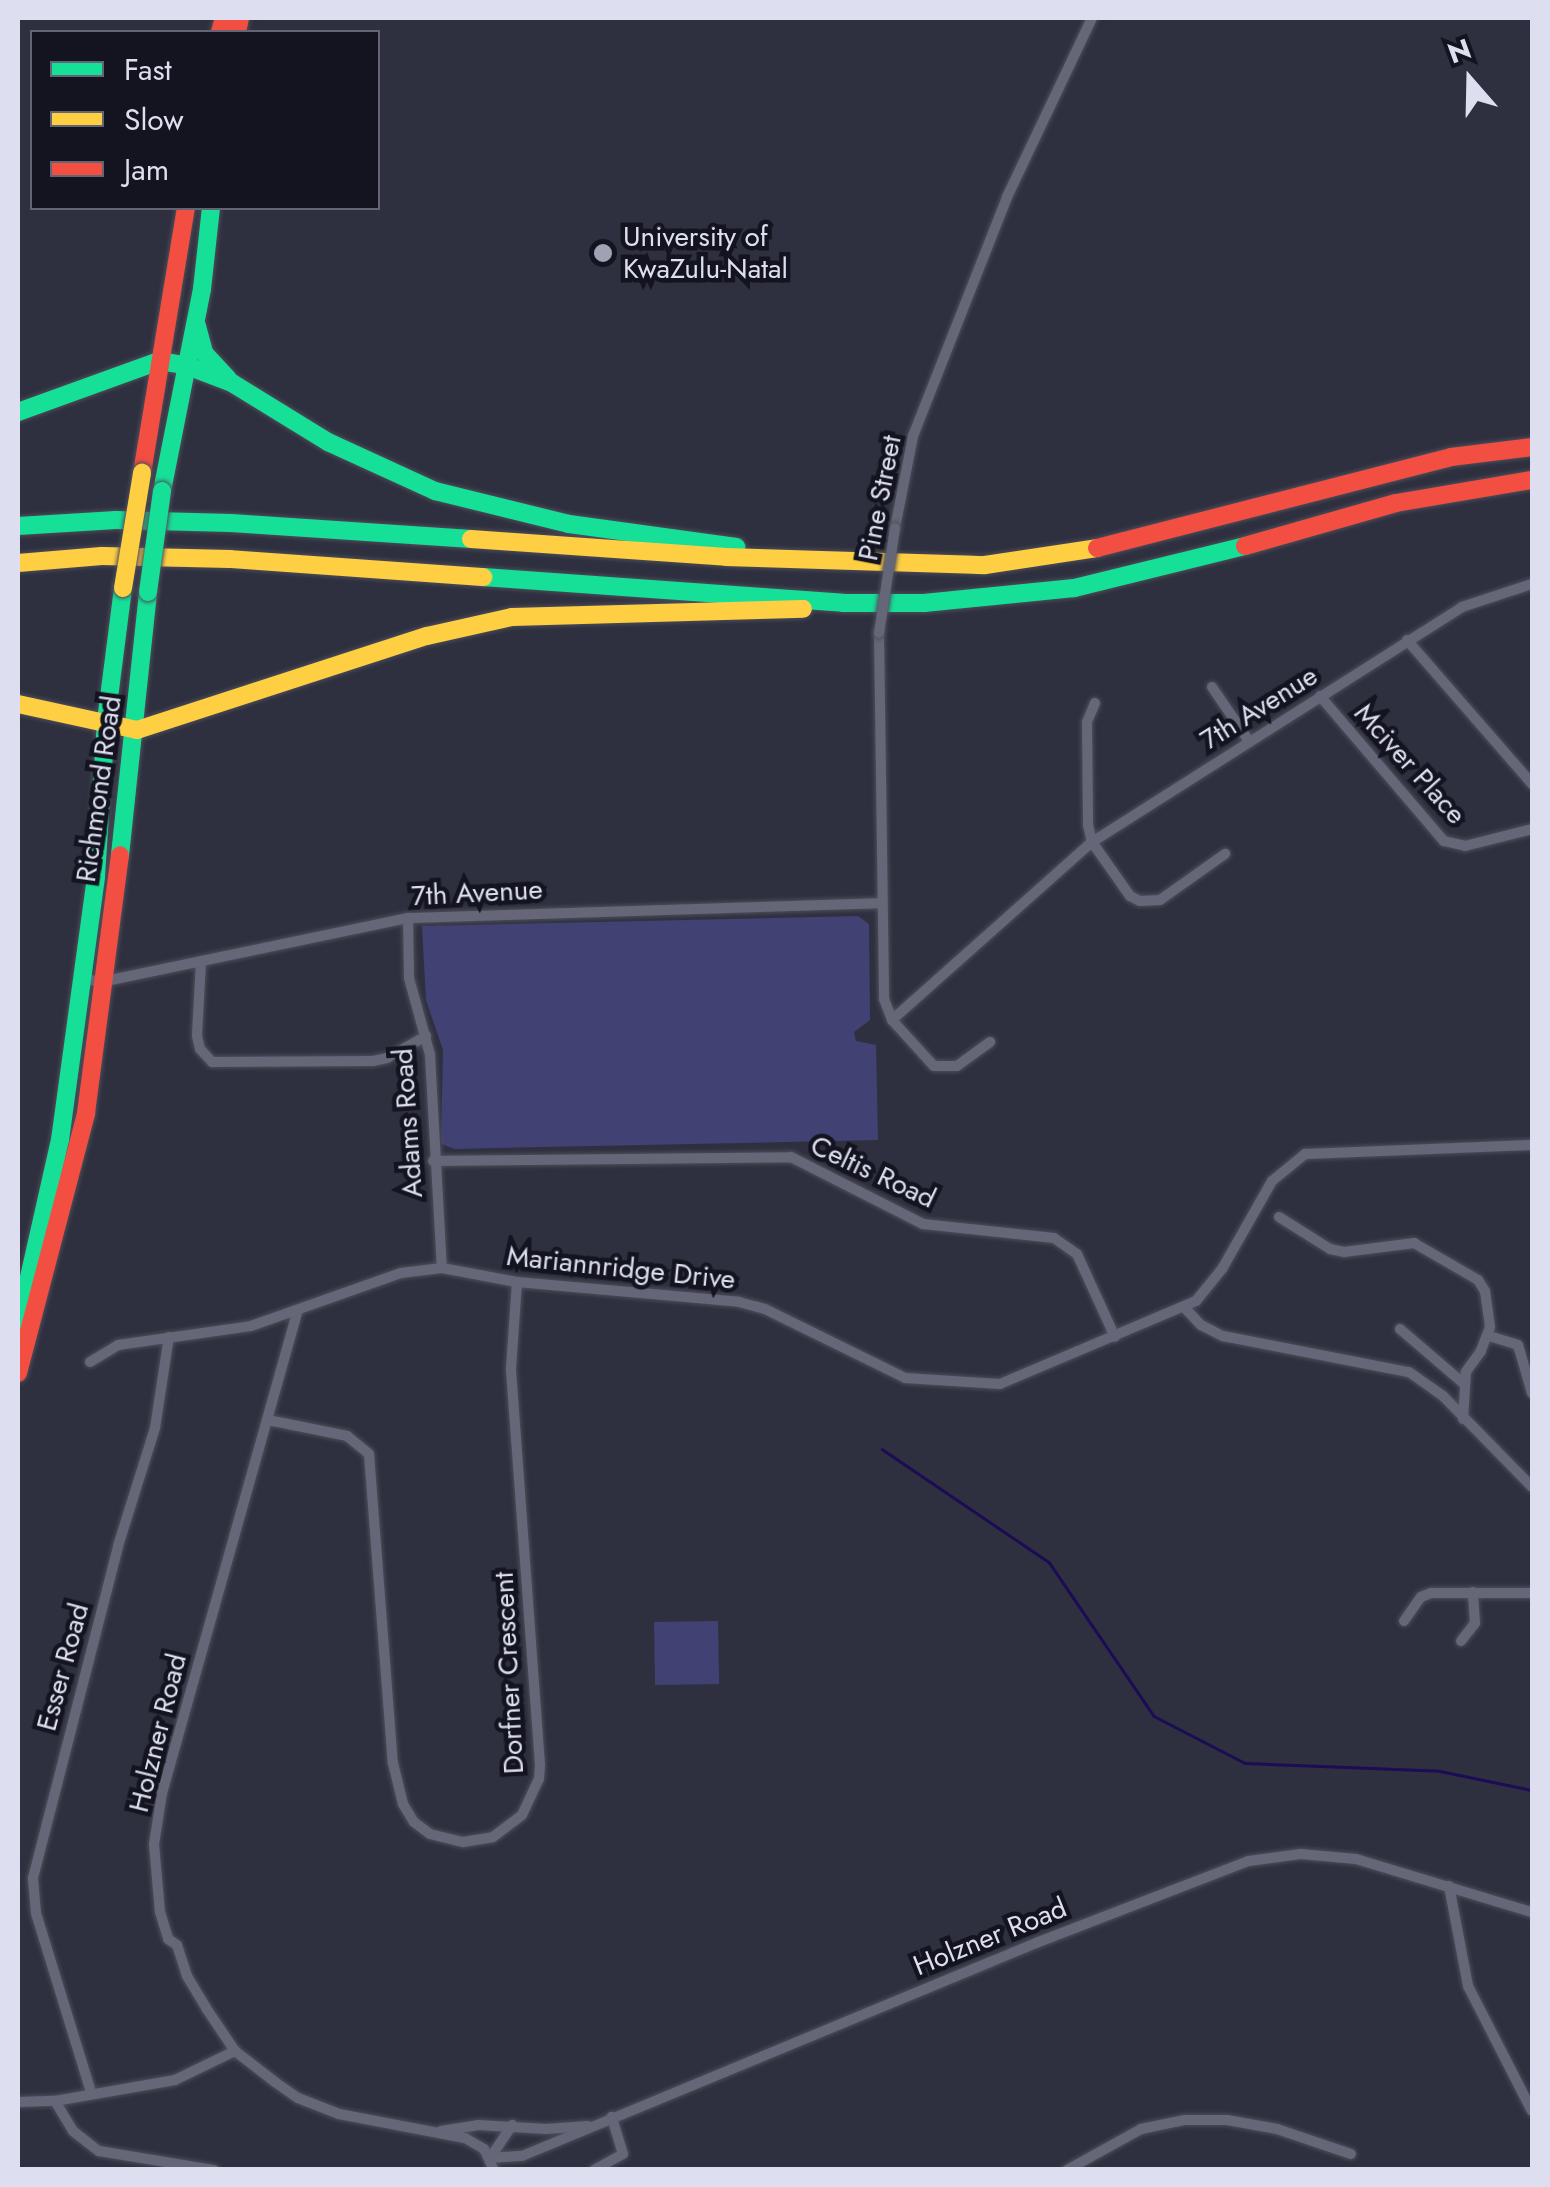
<!DOCTYPE html>
<html>
<head>
<meta charset="utf-8">
<style>
  body { margin:0 }
  #map { position:relative; width:1550px; height:2187px; overflow:hidden; background:#2f303f; font-family:Jost,sans-serif }
  div>[style] { position:absolute }
  [style*='--x'] { left:calc(var(--x)*1px); top:calc(var(--y)*1px); width:calc(var(--w)*1px); rotate:calc(var(--a)*1deg) }
  .green>* { inset:0; background:#414273; transform-origin:0 0 }
  .stream>* { height:2.5px; margin:-1.25px; padding:0 1.25px; transform-origin:1.25px; border-radius:1.25px; background:#1c0b55 }
  .roads { filter:drop-shadow(0 0 2px #4d4d5a) drop-shadow(0 0 2px #4d4d5a) }
  .street>* { height:10px; margin:-5px; padding:0 5px; transform-origin:5px; border-radius:5px; background:#656677 }
  .fast>* { height:18px; margin:-9px; padding:0 9px; transform-origin:9px; border-radius:9px; background:#16e098 }
  .slow>* { height:18px; margin:-9px; padding:0 9px; transform-origin:9px; border-radius:9px; background:#ffcf43 }
  .jam>* { height:18px; margin:-9px; padding:0 9px; transform-origin:9px; border-radius:9px; background:#f24e42 }
  .bridges { filter:drop-shadow(0 0 2px #4d4d5a) drop-shadow(0 0 2px #4d4d5a) }
  .street-bridge>* { height:10px; margin:-5px; padding:0 5px; transform-origin:5px; border-radius:5px; background:#656677 }
  .fast-bridge>* { height:18px; margin:-9px; padding:0 9px; transform-origin:9px; border-radius:9px; background:#16e098 }
  .slow-bridge>* { height:18px; margin:-9px; padding:0 9px; transform-origin:9px; border-radius:9px; background:#ffcf43 }
  .dots>* { width:28px; height:28px; translate:-50% -50%; box-sizing:border-box; border:5px solid #131420; border-radius:50% }
  span { translate:-50% -50%; white-space:nowrap; text-align:center; line-height:1.15; -webkit-text-stroke:9px #131420; paint-order:stroke }
  .poi-label { font-size:28px; color:#dddff1 }
  .left { translate:0 -50%; text-align:left }
  .street-label { font-size:28px; color:#dddff1 }
  .frame { position:absolute; inset:0; border:20px solid #dddff1; pointer-events:none }
  .legend { position:absolute; left:30px; top:30px; width:350px; height:180px; box-sizing:border-box; background:#131420; border:2px solid #646574; margin:0; padding:12px 18px; list-style:none; font-size:30px; color:#dddff1 }
  .legend li { display:flex; align-items:center; gap:20px; height:50px }
  .legend b { width:50px; border:2px solid #646574 }
  .north { position:absolute; left:1420px; top:30px; width:100px; height:100px; -webkit-text-stroke:8px #131420; paint-order:stroke; rotate:340deg; font-size:28px; font-weight:700; line-height:40px; text-align:center; color:#dddff1 }
  .north::after { content:''; display:block; margin:auto; width:35px; height:45px; background:#dddff1; clip-path:polygon(50% 0,100% 100%,50% 72%,0 100%) }
</style>
</head>
<body>
<div id="map">
  <div class="green">
    <i style="clip-path:polygon(858px 916px,869px 924px,870px 1020px,854px 1032px,856px 1041px,876px 1045px,878px 1140px,455px 1149px,441px 1144px,443px 1050px,426px 1000px,422px 926px)"></i>
    <i style="left:718px;top:1621px;width:63px;height:64px;rotate:89deg"></i>
  </div>
  <div class="stream">
    <i style="--x:882;--y:1449;--w:202;--a:34.1"></i>
    <i style="--x:1049;--y:1562;--w:186;--a:55.7"></i>
    <i style="--x:1154;--y:1716;--w:102;--a:27.3"></i>
    <i style="--x:1245;--y:1763;--w:195;--a:2.3"></i>
    <i style="--x:1440;--y:1771;--w:94;--a:11.7"></i>
  </div>
  <div class="roads">
    <div class="street">
      <i style="--x:895;--y:528;--w:94;--a:-78.9"></i>
      <i style="--x:913;--y:436;--w:257;--a:-68.5"></i>
      <i style="--x:1007;--y:197;--w:198;--a:-64.6"></i>
      <i style="--x:879;--y:633;--w:366;--a:89.2"></i>
      <i style="--x:884;--y:999;--w:22;--a:69"></i>
      <i style="--x:892;--y:1020;--w:62;--a:47.6"></i>
      <i style="--x:934;--y:1066;--w:23;--a:0"></i>
      <i style="--x:957;--y:1066;--w:41;--a:-36"></i>
      <i style="--x:1407;--y:640;--w:191;--a:49"></i>
      <i style="--x:1212;--y:687;--w:65;--a:55.6"></i>
      <i style="--x:1320;--y:696;--w:191;--a:49.5"></i>
      <i style="--x:1444;--y:841;--w:22;--a:13"></i>
      <i style="--x:1465;--y:846;--w:69;--a:-14.2"></i>
      <i style="--x:1095;--y:703;--w:21;--a:113"></i>
      <i style="--x:1087;--y:722;--w:103;--a:89.4"></i>
      <i style="--x:1088;--y:825;--w:17;--a:77"></i>
      <i style="--x:1092;--y:842;--w:66;--a:54.9"></i>
      <i style="--x:1130;--y:896;--w:11;--a:27"></i>
      <i style="--x:1140;--y:901;--w:20;--a:-3"></i>
      <i style="--x:1160;--y:900;--w:80;--a:-35.3"></i>
      <i style="--x:408;--y:918;--w:60;--a:89"></i>
      <i style="--x:409;--y:978;--w:80;--a:74.7"></i>
      <i style="--x:430;--y:1055;--w:213;--a:86.8"></i>
      <i style="--x:201;--y:961;--w:75;--a:93.1"></i>
      <i style="--x:197;--y:1036;--w:13;--a:77"></i>
      <i style="--x:200;--y:1049;--w:18;--a:47"></i>
      <i style="--x:212;--y:1062;--w:161;--a:-0.4"></i>
      <i style="--x:373;--y:1061;--w:14;--a:-12"></i>
      <i style="--x:387;--y:1058;--w:45;--a:-29.4"></i>
      <i style="--x:81;--y:978;--w:20;--a:11"></i>
      <i style="--x:101;--y:982;--w:314;--a:-11.8"></i>
      <i style="--x:408;--y:918;--w:474;--a:-1.8"></i>
      <i style="--x:892;--y:1020;--w:268;--a:-41.7"></i>
      <i style="--x:1092;--y:842;--w:438;--a:-32.4"></i>
      <i style="--x:1462;--y:607;--w:74;--a:-18.2"></i>
      <i style="--x:433;--y:1161;--w:358;--a:-0.6"></i>
      <i style="--x:791;--y:1157;--w:148;--a:26.9"></i>
      <i style="--x:923;--y:1224;--w:132;--a:6.1"></i>
      <i style="--x:1054;--y:1238;--w:28;--a:35"></i>
      <i style="--x:1077;--y:1254;--w:91;--a:65.4"></i>
      <i style="--x:1279;--y:1217;--w:60;--a:32.1"></i>
      <i style="--x:1330;--y:1249;--w:14;--a:12"></i>
      <i style="--x:1344;--y:1252;--w:71;--a:-7.3"></i>
      <i style="--x:1414;--y:1243;--w:74;--a:30"></i>
      <i style="--x:1478;--y:1280;--w:13;--a:58"></i>
      <i style="--x:1485;--y:1291;--w:36;--a:82"></i>
      <i style="--x:1490;--y:1327;--w:26;--a:111"></i>
      <i style="--x:1481;--y:1351;--w:26;--a:126"></i>
      <i style="--x:1466;--y:1372;--w:47;--a:93.7"></i>
      <i style="--x:1185;--y:1308;--w:23;--a:47"></i>
      <i style="--x:1201;--y:1325;--w:25;--a:27"></i>
      <i style="--x:1223;--y:1336;--w:189;--a:11"></i>
      <i style="--x:1409;--y:1372;--w:42;--a:35.2"></i>
      <i style="--x:1443;--y:1396;--w:127;--a:45.6"></i>
      <i style="--x:297;--y:1313;--w:499;--a:105.7"></i>
      <i style="--x:162;--y:1793;--w:52;--a:98.9"></i>
      <i style="--x:154;--y:1844;--w:68;--a:85"></i>
      <i style="--x:160;--y:1912;--w:28;--a:73"></i>
      <i style="--x:168;--y:1939;--w:11;--a:34"></i>
      <i style="--x:177;--y:1945;--w:33;--a:72"></i>
      <i style="--x:187;--y:1976;--w:37;--a:59"></i>
      <i style="--x:206;--y:2008;--w:52;--a:56"></i>
      <i style="--x:235;--y:2051;--w:51;--a:37.8"></i>
      <i style="--x:275;--y:2082;--w:28;--a:35"></i>
      <i style="--x:298;--y:2098;--w:44;--a:21.3"></i>
      <i style="--x:339;--y:2114;--w:128;--a:10.8"></i>
      <i style="--x:465;--y:2138;--w:22;--a:30"></i>
      <i style="--x:484;--y:2149;--w:23;--a:65"></i>
      <i style="--x:1400;--y:1329;--w:83;--a:40.6"></i>
      <i style="--x:1489;--y:1336;--w:30;--a:17"></i>
      <i style="--x:1518;--y:1345;--w:50;--a:73.7"></i>
      <i style="--x:90;--y:1362;--w:33;--a:-31"></i>
      <i style="--x:118;--y:1345;--w:134;--a:-8.1"></i>
      <i style="--x:251;--y:1326;--w:159;--a:-19.5"></i>
      <i style="--x:401;--y:1273;--w:41;--a:-7"></i>
      <i style="--x:442;--y:1268;--w:76;--a:10.6"></i>
      <i style="--x:517;--y:1282;--w:223;--a:5.1"></i>
      <i style="--x:739;--y:1302;--w:27;--a:15"></i>
      <i style="--x:765;--y:1309;--w:156;--a:26.2"></i>
      <i style="--x:905;--y:1378;--w:95;--a:3.6"></i>
      <i style="--x:1000;--y:1384;--w:213;--a:-23"></i>
      <i style="--x:1196;--y:1301;--w:41;--a:-50.9"></i>
      <i style="--x:1222;--y:1269;--w:101;--a:-60.4"></i>
      <i style="--x:1272;--y:1181;--w:43;--a:-39.3"></i>
      <i style="--x:1305;--y:1154;--w:227;--a:-2.3"></i>
      <i style="--x:268;--y:1420;--w:81;--a:11.4"></i>
      <i style="--x:347;--y:1436;--w:28;--a:39"></i>
      <i style="--x:369;--y:1454;--w:310;--a:85.6"></i>
      <i style="--x:393;--y:1763;--w:42;--a:76.3"></i>
      <i style="--x:403;--y:1804;--w:21;--a:59"></i>
      <i style="--x:414;--y:1822;--w:20;--a:37"></i>
      <i style="--x:430;--y:1834;--w:34;--a:14"></i>
      <i style="--x:463;--y:1842;--w:30;--a:-9"></i>
      <i style="--x:493;--y:1837;--w:36;--a:-37"></i>
      <i style="--x:522;--y:1815;--w:40;--a:-65"></i>
      <i style="--x:539;--y:1779;--w:14;--a:-86"></i>
      <i style="--x:540;--y:1765;--w:398;--a:-94.2"></i>
      <i style="--x:511;--y:1368;--w:86;--a:-86"></i>
      <i style="--x:1404;--y:1621;--w:29;--a:-55"></i>
      <i style="--x:1421;--y:1597;--w:11;--a:-22"></i>
      <i style="--x:1431;--y:1593;--w:101;--a:0"></i>
      <i style="--x:1461;--y:1641;--w:23;--a:-52"></i>
      <i style="--x:1475;--y:1623;--w:31;--a:-94"></i>
      <i style="--x:1449;--y:1886;--w:102;--a:79.2"></i>
      <i style="--x:1468;--y:1986;--w:140;--a:62.9"></i>
      <i style="--x:91;--y:2092;--w:187;--a:-107.1"></i>
      <i style="--x:36;--y:1913;--w:35;--a:-95"></i>
      <i style="--x:33;--y:1878;--w:343;--a:-75.6"></i>
      <i style="--x:118;--y:1546;--w:124;--a:-72.6"></i>
      <i style="--x:155;--y:1428;--w:92;--a:-81.3"></i>
      <i style="--x:55;--y:2101;--w:35;--a:59"></i>
      <i style="--x:73;--y:2131;--w:33;--a:38"></i>
      <i style="--x:99;--y:2151;--w:117;--a:9.4"></i>
      <i style="--x:18;--y:2102;--w:37;--a:-2"></i>
      <i style="--x:55;--y:2101;--w:122;--a:-9.9"></i>
      <i style="--x:175;--y:2080;--w:67;--a:-25.8"></i>
      <i style="--x:441;--y:2131;--w:37;--a:-9"></i>
      <i style="--x:478;--y:2125;--w:68;--a:3.4"></i>
      <i style="--x:546;--y:2129;--w:42;--a:-4.1"></i>
      <i style="--x:490;--y:2158;--w:32;--a:-4"></i>
      <i style="--x:522;--y:2156;--w:556;--a:-22.51"></i>
      <i style="--x:1036;--y:1943;--w:228;--a:-21.1"></i>
      <i style="--x:1249;--y:1861;--w:52;--a:-7.7"></i>
      <i style="--x:1301;--y:1854;--w:55;--a:5.2"></i>
      <i style="--x:1356;--y:1859;--w:184;--a:16.8"></i>
      <i style="--x:490;--y:2158;--w:40;--a:-56"></i>
      <i style="--x:594;--y:2170;--w:33;--a:-29"></i>
      <i style="--x:623;--y:2154;--w:39;--a:-107"></i>
      <i style="--x:1067;--y:2170;--w:85;--a:-29"></i>
      <i style="--x:1141;--y:2129;--w:45;--a:-11.6"></i>
      <i style="--x:1185;--y:2120;--w:42;--a:0"></i>
      <i style="--x:1227;--y:2120;--w:51;--a:10.2"></i>
      <i style="--x:1277;--y:2129;--w:78;--a:18.7"></i>
    </div>
    <div class="fast">
      <i style="--x:197;--y:326;--w:28;--a:75"></i>
      <i style="--x:204;--y:353;--w:35;--a:47"></i>
      <i style="--x:18;--y:412;--w:150;--a:-19.9"></i>
      <i style="--x:159;--y:361;--w:26;--a:9"></i>
      <i style="--x:185;--y:365;--w:50;--a:21"></i>
      <i style="--x:232;--y:383;--w:113;--a:31.6"></i>
      <i style="--x:328;--y:442;--w:118;--a:24.6"></i>
      <i style="--x:435;--y:491;--w:138;--a:13.8"></i>
      <i style="--x:569;--y:524;--w:169;--a:7.8"></i>
      <i style="--x:162;--y:491;--w:206;--a:-78.8"></i>
      <i style="--x:202;--y:289;--w:81;--a:-83.7"></i>
      <i style="--x:18;--y:526;--w:98;--a:-3.5"></i>
      <i style="--x:116;--y:520;--w:115;--a:1.5"></i>
      <i style="--x:231;--y:523;--w:241;--a:3.8"></i>
      <i style="--x:483;--y:577;--w:361;--a:4.1"></i>
      <i style="--x:843;--y:603;--w:81;--a:0"></i>
      <i style="--x:924;--y:603;--w:151;--a:-5.7"></i>
      <i style="--x:1074;--y:588;--w:176;--a:-13.8"></i>
      <i style="--x:120;--y:855;--w:264;--a:-83.9"></i>
      <i style="--x:18;--y:1326;--w:191;--a:-77.3"></i>
      <i style="--x:60;--y:1140;--w:266;--a:-82.2"></i>
      <i style="--x:96;--y:876;--w:155;--a:-86.3"></i>
      <i style="--x:106;--y:721;--w:134;--a:-82.7"></i>
    </div>
    <div class="slow">
      <i style="--x:471;--y:539;--w:256;--a:4"></i>
      <i style="--x:726;--y:557;--w:259;--a:1.8"></i>
      <i style="--x:985;--y:565;--w:113;--a:-8.6"></i>
      <i style="--x:18;--y:563;--w:84;--a:-4.8"></i>
      <i style="--x:102;--y:556;--w:128;--a:1.3"></i>
      <i style="--x:230;--y:559;--w:254;--a:4.1"></i>
      <i style="--x:18;--y:704;--w:122;--a:12.3"></i>
      <i style="--x:137;--y:730;--w:305;--a:-18"></i>
      <i style="--x:427;--y:636;--w:87;--a:-12.6"></i>
      <i style="--x:512;--y:617;--w:291;--a:-1.6"></i>
    </div>
    <div class="jam">
      <i style="--x:220;--y:32;--w:15;--a:-74"></i>
      <i style="--x:237;--y:32;--w:14;--a:-78"></i>
      <i style="--x:142;--y:473;--w:269;--a:-80.6"></i>
      <i style="--x:1245;--y:546;--w:157;--a:-15.9"></i>
      <i style="--x:1396;--y:503;--w:138;--a:-9.6"></i>
      <i style="--x:1097;--y:548;--w:366;--a:-14.4"></i>
      <i style="--x:1451;--y:457;--w:82;--a:-7"></i>
      <i style="--x:18;--y:1373;--w:269;--a:-75.3"></i>
      <i style="--x:86;--y:1113;--w:260;--a:-82.5"></i>
    </div>
  </div>
  <div class="bridges">
    <div class="street-bridge">
      <i style="--x:879;--y:633;--w:106;--a:-81.3"></i>
    </div>
    <div class="fast-bridge">
      <i style="--x:148;--y:592;--w:102;--a:-82.1"></i>
    </div>
    <div class="slow-bridge">
      <i style="--x:123;--y:588;--w:117;--a:-80.6"></i>
    </div>
  </div>
  <div class="dots">
    <i style="left:603px;top:253px;background:#a0a2b3"></i>
  </div>
  <div class="poi-label">
    <span class="left" style="left:623px;top:253px">University of<br>KwaZulu-Natal</span>
  </div>
  <div class="street-label">
    <span style="left:880px;top:498px;rotate:-79deg">Pine Street</span>
    <span style="left:1259px;top:708px;rotate:-32deg">7th Avenue</span>
    <span style="left:1410px;top:764px;rotate:48deg">Mciver Place</span>
    <span style="left:99px;top:789px;rotate:-82deg">Richmond Road</span>
    <span style="left:477px;top:893px;rotate:-3deg">7th Avenue</span>
    <span style="left:408px;top:1123px;rotate:-94deg">Adams Road</span>
    <span style="left:873px;top:1172px;rotate:25deg">Celtis Road</span>
    <span style="left:621px;top:1268px;rotate:6deg">Mariannridge Drive</span>
    <span style="left:63px;top:1667px;rotate:-75deg">Esser Road</span>
    <span style="left:509px;top:1673px;rotate:-93deg">Dorfner Crescent</span>
    <span style="left:158px;top:1733px;rotate:-76deg">Holzner Road</span>
    <span style="left:990px;top:1937px;rotate:-22deg">Holzner Road</span>
  </div>
  <div class="frame"></div>
  <ul class="legend">
  <li><b style="height:12px;background:#16e098"></b>Fast</li>
  <li><b style="height:12px;background:#ffcf43"></b>Slow</li>
  <li><b style="height:12px;background:#f24e42"></b>Jam</li>
  </ul>
  <div class="north">N</div>
</div>
</body>
</html>
